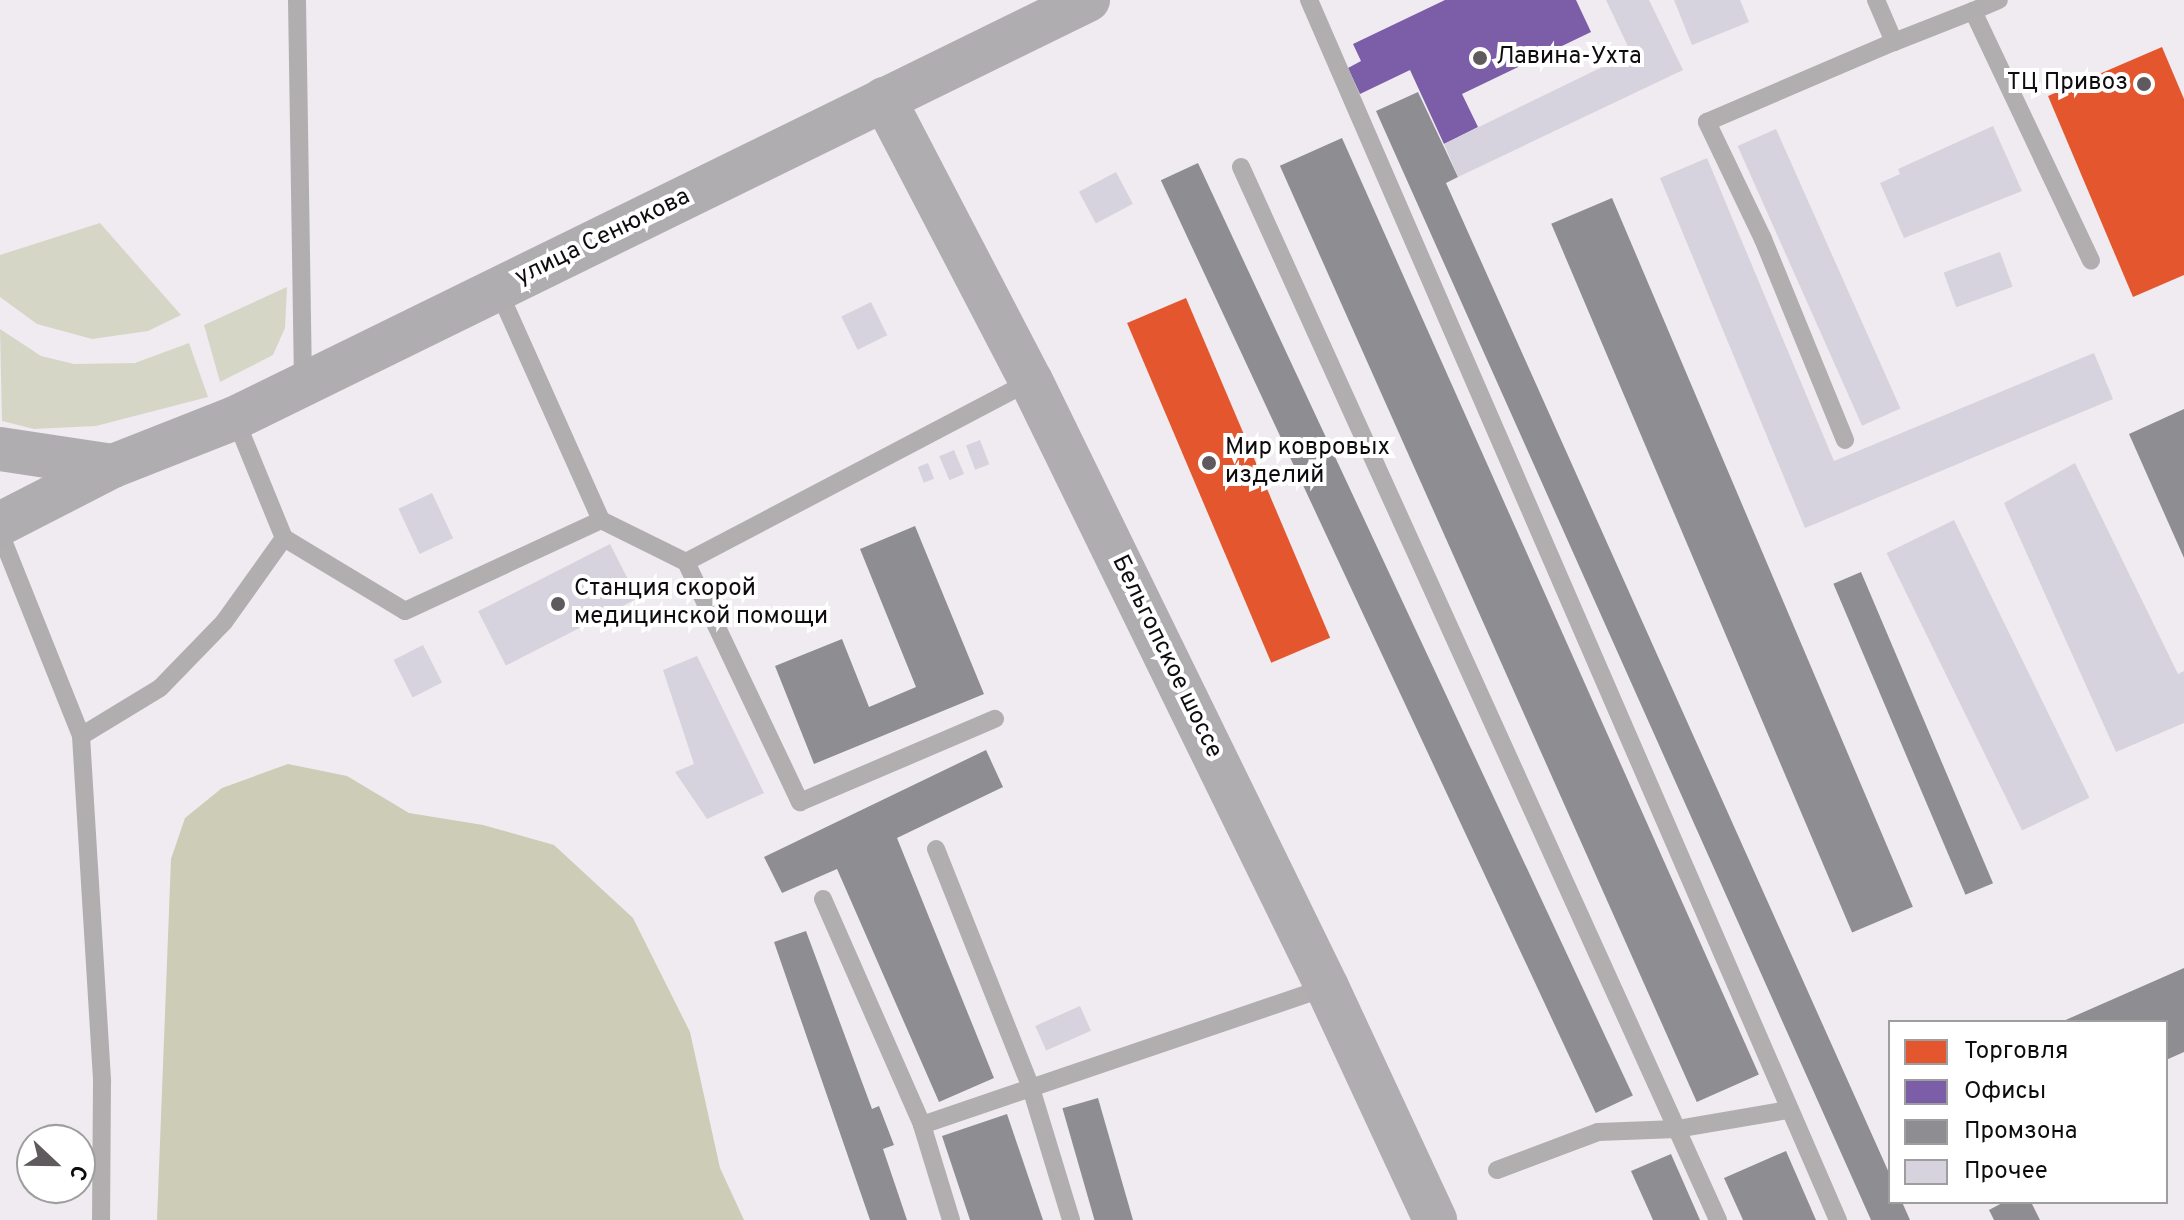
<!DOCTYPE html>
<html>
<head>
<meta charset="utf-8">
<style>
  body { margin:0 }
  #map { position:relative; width:2184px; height:1220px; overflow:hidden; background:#f0ebf1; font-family:Overpass,sans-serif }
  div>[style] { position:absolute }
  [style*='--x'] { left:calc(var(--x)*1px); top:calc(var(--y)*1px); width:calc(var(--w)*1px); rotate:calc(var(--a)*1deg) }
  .green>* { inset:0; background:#d6d6c7 }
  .forest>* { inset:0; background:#ccccb7 }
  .shops>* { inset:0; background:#e4572e; transform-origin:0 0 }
  .offices>* { inset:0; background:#7b5ea7 }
  .industry>* { inset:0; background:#8d8d92; transform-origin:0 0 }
  .building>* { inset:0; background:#d6d3de; transform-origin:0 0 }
  .lane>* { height:18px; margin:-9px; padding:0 9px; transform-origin:9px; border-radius:9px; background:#b1aeb0 }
  .secondary>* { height:44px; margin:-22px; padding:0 22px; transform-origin:22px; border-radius:22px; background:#b0adb0 }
  .dots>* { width:22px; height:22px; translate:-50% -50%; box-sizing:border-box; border:4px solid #fff; border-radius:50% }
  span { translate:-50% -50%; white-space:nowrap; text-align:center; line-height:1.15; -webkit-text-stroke:8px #fff; paint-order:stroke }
  .poi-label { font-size:24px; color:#0f0c0f }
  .left { translate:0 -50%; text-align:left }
  .right { translate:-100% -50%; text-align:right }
  .street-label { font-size:24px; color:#0f0c0f }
  .legend { position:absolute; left:1888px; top:1020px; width:280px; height:184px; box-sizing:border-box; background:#fff; border:2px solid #9f9e9f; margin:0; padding:10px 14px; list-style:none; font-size:24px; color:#0f0c0f }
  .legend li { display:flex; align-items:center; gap:16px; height:40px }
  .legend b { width:40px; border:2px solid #9f9e9f }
  .north { position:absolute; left:16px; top:1124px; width:80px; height:80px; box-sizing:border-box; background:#fff; border:2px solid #9f9e9f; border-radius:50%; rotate:112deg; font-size:22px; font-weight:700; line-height:32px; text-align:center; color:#0f0c0f }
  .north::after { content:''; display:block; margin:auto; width:28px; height:36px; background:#5e5a5e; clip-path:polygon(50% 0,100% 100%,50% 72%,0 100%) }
</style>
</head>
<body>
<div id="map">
  <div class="green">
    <i style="clip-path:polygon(100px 223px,181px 315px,148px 331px,92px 339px,37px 324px,0 297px,0 255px)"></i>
    <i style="clip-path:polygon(287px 287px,285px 328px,273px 355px,220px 382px,204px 325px)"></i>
    <i style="clip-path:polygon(0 329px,41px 356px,74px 364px,135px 363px,189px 343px,208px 397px,96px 426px,34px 429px,2px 421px)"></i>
  </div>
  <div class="forest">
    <i style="clip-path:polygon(288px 764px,347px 776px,409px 813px,483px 825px,554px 845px,633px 918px,690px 1032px,720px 1168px,744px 1220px,157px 1220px,171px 859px,185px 818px,222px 788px)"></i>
  </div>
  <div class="shops">
    <i style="clip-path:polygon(2162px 47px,2184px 99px,2184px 275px,2133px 297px,2048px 96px)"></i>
    <i style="left:1186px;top:298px;width:369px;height:64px;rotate:67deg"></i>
  </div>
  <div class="offices">
    <i style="clip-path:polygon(1445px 0,1576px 0,1591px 32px,1462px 94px,1478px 127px,1444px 144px,1410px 70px,1360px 94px,1348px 68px,1361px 61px,1353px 44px)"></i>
  </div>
  <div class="industry">
    <i style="clip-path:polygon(1418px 92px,1458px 177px,1446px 183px,1890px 1175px,1890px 1202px,1902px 1202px,1910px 1220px,1871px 1220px,1376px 111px)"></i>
    <i style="left:1342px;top:138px;width:1025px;height:68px;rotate:66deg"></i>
    <i style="left:1198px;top:163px;width:1029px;height:41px;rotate:65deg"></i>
    <i style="left:1612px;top:198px;width:770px;height:66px;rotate:67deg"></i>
    <i style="clip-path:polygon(2184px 409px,2184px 558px,2129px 434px)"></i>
    <i style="clip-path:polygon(915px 526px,984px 694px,814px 764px,775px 666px,842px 639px,869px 707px,916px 687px,860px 549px)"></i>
    <i style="left:1861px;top:572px;width:338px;height:30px;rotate:67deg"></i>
    <i style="clip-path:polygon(986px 750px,1003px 787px,897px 838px,994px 1078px,939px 1102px,837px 869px,782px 893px,764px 857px)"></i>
    <i style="clip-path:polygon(806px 931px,872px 1109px,879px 1106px,894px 1145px,883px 1149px,907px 1220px,870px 1220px,774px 942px)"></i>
    <i style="clip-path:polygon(2184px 968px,2184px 1052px,2166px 1060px,2166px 1022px,2061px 1022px)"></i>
    <i style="left:1098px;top:1098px;width:127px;height:37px;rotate:74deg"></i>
    <i style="clip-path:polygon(1007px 1114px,1043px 1220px,970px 1220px,942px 1136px)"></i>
    <i style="clip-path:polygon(1786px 1151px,1816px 1220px,1743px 1220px,1724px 1178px)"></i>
    <i style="clip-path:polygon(1671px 1154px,1700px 1220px,1653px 1220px,1631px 1171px)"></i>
    <i style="clip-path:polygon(2004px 1202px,2031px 1202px,2040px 1220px,1994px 1220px,1989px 1210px)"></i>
  </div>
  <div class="building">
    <i style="clip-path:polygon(1606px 0,1649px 0,1683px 70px,1458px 177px,1444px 144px,1631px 53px)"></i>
    <i style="clip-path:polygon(1674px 0,1740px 0,1749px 22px,1692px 45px)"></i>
    <i style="clip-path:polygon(1993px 126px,2022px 191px,1904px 238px,1880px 183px,1900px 174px,1898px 169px)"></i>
    <i style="left:1776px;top:129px;width:306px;height:42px;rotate:66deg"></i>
    <i style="clip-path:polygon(1707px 158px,1834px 461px,2094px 353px,2113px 399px,1805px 528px,1660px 178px)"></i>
    <i style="left:1116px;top:172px;width:36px;height:42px;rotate:62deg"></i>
    <i style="left:2000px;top:252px;width:37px;height:60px;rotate:70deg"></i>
    <i style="left:871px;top:302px;width:37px;height:33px;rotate:64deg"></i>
    <i style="left:980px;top:440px;width:26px;height:15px;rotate:69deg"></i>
    <i style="left:954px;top:450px;width:26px;height:16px;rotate:67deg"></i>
    <i style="left:928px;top:463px;width:17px;height:11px;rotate:69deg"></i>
    <i style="clip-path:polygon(2075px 463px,2178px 674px,2184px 671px,2184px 723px,2116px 752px,2004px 503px)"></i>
    <i style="left:432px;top:493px;width:50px;height:37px;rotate:65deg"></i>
    <i style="left:1954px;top:520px;width:309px;height:75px;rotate:64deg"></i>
    <i style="left:610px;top:544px;width:61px;height:148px;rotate:63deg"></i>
    <i style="left:423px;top:645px;width:42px;height:33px;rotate:63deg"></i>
    <i style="clip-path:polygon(697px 656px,764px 793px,707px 819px,675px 772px,694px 764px,663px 670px)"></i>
    <i style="left:1080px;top:1006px;width:27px;height:49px;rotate:66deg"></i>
  </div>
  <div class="lane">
    <i style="--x:297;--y:0;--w:385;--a:89.1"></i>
    <i style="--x:1309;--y:0;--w:1330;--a:66.56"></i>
    <i style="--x:1876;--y:0;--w:46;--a:66.8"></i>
    <i style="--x:1894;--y:42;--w:85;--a:-21.4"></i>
    <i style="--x:1973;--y:11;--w:276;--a:64.7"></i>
    <i style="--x:1973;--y:11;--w:28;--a:-23"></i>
    <i style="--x:1241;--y:167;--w:1156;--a:65.63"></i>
    <i style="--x:235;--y:418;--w:130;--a:67.8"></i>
    <i style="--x:284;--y:538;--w:141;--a:31.1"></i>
    <i style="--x:405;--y:611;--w:216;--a:-24.9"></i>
    <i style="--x:601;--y:520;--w:252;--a:-114.1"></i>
    <i style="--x:1845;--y:440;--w:217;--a:-112.2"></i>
    <i style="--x:1763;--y:239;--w:130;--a:-115.6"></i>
    <i style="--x:1707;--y:122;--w:203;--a:-23.2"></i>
    <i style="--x:601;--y:520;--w:95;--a:26.3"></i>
    <i style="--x:686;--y:562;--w:390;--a:-27.7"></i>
    <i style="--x:0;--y:533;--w:219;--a:68.2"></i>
    <i style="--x:81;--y:736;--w:346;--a:86.5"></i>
    <i style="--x:102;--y:1081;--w:139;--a:90.4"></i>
    <i style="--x:686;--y:562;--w:266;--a:64.6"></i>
    <i style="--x:800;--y:802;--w:212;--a:-23.1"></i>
    <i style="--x:81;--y:736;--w:92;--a:-31.3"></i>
    <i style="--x:160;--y:688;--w:92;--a:-45.9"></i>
    <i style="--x:224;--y:622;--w:103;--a:-54.5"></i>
    <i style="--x:936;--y:849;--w:257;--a:68.3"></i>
    <i style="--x:1031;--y:1088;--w:138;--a:73.1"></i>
    <i style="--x:823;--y:899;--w:247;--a:66.3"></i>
    <i style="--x:922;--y:1125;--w:99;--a:73"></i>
    <i style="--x:922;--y:1125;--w:428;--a:-18.8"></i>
    <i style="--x:1497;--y:1170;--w:108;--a:-20.6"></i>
    <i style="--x:1598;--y:1132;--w:79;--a:-2.2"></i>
    <i style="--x:1677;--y:1129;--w:113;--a:-9.7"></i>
  </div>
  <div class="secondary">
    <i style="--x:884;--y:99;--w:318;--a:62.5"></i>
    <i style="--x:1031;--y:381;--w:674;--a:63.97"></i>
    <i style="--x:1327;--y:987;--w:257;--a:65.1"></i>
    <i style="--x:0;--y:449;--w:114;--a:8.6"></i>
    <i style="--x:0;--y:524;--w:127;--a:-27.2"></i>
    <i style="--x:113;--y:466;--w:131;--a:-21.5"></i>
    <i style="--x:235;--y:418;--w:950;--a:-26.11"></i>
  </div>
  <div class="dots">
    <i style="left:1480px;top:58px;background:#5e5a5e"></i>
    <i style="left:2144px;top:84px;background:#5e5a5e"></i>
    <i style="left:1209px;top:463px;background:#5e5a5e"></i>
    <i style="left:558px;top:604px;background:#5e5a5e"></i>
  </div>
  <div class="poi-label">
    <span class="left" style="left:1496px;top:58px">Лавина-Ухта</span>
    <span class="right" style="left:2128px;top:84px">ТЦ Привоз</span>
    <span class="left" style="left:1225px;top:463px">Мир ковровых<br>изделий</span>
    <span class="left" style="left:574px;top:604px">Станция скорой<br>медицинской помощи</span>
  </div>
  <div class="street-label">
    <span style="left:603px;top:238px;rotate:-26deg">улица Сенюкова</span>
    <span style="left:1166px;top:657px;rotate:64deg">Бельгопское шоссе</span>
  </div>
  <ul class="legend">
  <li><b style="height:22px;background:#e4572e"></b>Торговля</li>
  <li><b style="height:22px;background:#7b5ea7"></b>Офисы</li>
  <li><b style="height:22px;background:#8d8d92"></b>Промзона</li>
  <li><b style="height:22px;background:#d6d3de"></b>Прочее</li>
  </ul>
  <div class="north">С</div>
</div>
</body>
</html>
